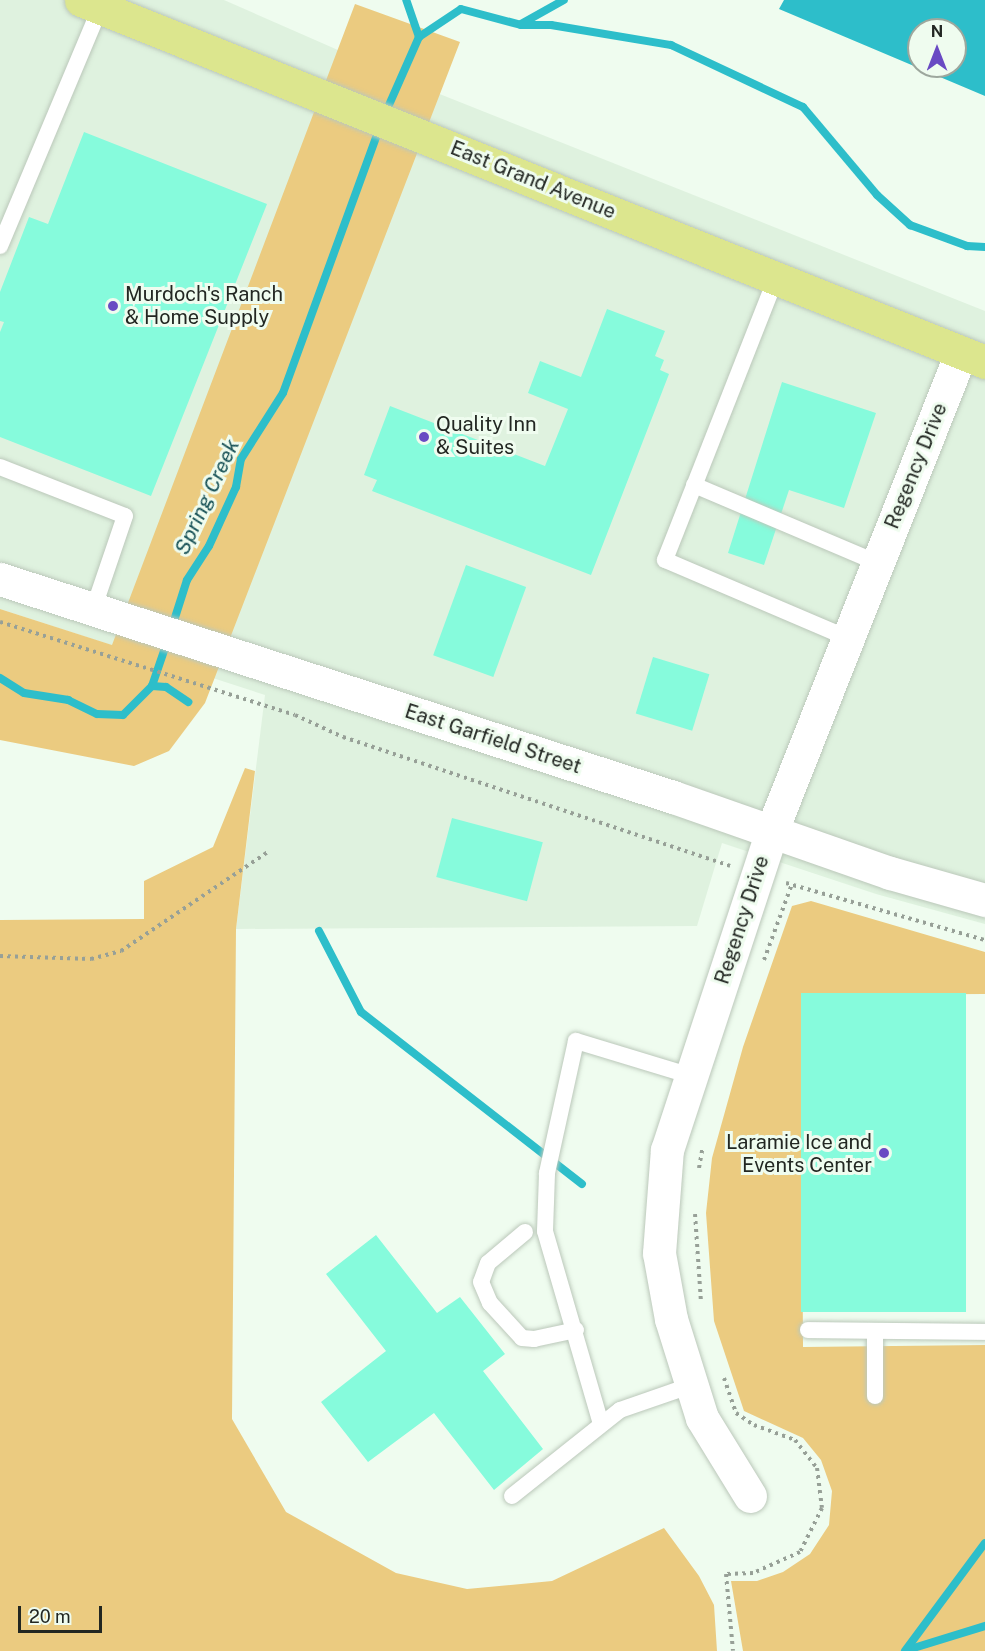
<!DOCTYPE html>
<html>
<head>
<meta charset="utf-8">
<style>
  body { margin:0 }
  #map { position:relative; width:985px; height:1651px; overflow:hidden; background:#effcef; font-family:"Public Sans",sans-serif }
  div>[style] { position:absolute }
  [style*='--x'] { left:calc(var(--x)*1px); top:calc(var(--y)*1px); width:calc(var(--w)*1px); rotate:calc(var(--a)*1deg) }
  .built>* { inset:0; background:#dff2df }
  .green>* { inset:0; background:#ebcb80 }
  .water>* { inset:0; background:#2dbeca }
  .stream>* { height:8px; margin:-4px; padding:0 4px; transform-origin:4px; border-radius:4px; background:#2dbeca }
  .building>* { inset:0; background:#86fbdc; transform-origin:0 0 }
  .path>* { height:4px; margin-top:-2px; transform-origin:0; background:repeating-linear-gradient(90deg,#97a097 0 3px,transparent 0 7.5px) }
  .roads { filter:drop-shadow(0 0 2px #bbc8ba) drop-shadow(0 0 2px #bbc8ba) }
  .lane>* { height:16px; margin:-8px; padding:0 8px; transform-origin:8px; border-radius:8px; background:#fff }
  .street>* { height:33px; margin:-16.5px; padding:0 16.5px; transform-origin:16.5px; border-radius:16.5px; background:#fff }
  .secondary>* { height:33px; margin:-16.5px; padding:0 16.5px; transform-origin:16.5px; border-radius:16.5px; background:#fff }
  .primary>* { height:33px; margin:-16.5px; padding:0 16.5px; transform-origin:16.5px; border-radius:16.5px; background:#dce68e }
  .dots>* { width:16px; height:16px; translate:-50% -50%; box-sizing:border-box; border:3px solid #effcef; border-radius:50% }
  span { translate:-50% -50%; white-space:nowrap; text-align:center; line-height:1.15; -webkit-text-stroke:6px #effcef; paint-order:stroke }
  .street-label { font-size:20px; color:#222722 }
  .poi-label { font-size:20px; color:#222722 }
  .left { translate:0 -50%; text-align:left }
  .right { translate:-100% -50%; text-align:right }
  .water-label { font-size:21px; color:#175156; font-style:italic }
  .north { position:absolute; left:907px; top:18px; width:60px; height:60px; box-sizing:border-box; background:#effcef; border:2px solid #9da79d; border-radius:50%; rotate:0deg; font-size:16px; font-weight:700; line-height:24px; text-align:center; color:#222722 }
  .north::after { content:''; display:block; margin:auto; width:21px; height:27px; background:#694ac3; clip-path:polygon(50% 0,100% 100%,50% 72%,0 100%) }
  .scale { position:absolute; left:18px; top:1606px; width:84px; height:27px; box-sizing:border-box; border:3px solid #222722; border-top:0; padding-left:8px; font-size:18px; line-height:21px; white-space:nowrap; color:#222722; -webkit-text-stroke:4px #effcef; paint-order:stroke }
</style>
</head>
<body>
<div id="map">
  <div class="built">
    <i style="clip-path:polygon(0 0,224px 0,427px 89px,985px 311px,985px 924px,876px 894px,722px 843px,697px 926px,236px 929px,265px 695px,0 609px)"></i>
  </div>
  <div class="green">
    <i style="clip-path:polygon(355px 4px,460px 42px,205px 703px,169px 751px,134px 766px,0 740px,0 609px,112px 645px)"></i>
    <i style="clip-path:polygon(245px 768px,255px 771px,236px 929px,232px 1419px,286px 1512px,396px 1573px,467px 1589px,552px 1581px,664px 1528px,699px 1576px,714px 1605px,717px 1651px,0 1651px,0 920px,144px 919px,144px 881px,213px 847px)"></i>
    <i style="clip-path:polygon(811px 901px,985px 952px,985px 994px,801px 995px,803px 1347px,985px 1345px,985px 1651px,743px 1651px,731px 1581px,757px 1581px,783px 1572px,810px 1554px,829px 1525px,832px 1491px,821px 1460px,803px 1438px,744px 1411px,714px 1321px,706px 1213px,712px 1158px,743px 1047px,792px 906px)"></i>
  </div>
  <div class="water">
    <i style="clip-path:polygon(evenodd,784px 0,985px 0,985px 96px,779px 9px,784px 0,919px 30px,955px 30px,955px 66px,919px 66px,919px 30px)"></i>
  </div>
  <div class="stream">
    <i style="--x:521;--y:24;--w:49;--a:-29.2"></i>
    <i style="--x:419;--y:37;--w:50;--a:-33.7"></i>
    <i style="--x:461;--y:9;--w:62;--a:14.9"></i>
    <i style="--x:521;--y:25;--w:30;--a:0"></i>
    <i style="--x:551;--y:25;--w:122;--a:9.5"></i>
    <i style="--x:671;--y:45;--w:146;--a:25.2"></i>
    <i style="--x:803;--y:107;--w:115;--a:49.9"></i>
    <i style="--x:877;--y:195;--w:45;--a:42.3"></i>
    <i style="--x:910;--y:225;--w:61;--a:20.2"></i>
    <i style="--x:967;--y:246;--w:18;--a:3"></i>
    <i style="--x:385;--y:114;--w:84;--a:-66.2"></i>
    <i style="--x:419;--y:37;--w:39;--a:-109"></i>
    <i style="--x:172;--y:627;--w:49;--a:-72.3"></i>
    <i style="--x:187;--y:580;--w:40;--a:-57.1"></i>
    <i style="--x:209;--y:546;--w:65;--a:-65.4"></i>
    <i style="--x:236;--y:487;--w:28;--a:-80"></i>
    <i style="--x:241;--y:459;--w:78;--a:-57.5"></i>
    <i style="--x:283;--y:393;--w:284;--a:-70"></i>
    <i style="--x:0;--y:678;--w:28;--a:32"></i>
    <i style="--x:24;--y:693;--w:45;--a:9"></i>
    <i style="--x:68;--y:700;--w:32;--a:26"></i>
    <i style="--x:97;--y:714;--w:26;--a:2"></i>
    <i style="--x:123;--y:715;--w:41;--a:-45"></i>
    <i style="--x:152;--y:686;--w:50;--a:-71.2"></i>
    <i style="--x:152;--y:686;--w:14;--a:4"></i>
    <i style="--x:166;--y:687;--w:27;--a:34"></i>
    <i style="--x:319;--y:931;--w:91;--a:62.6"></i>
    <i style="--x:361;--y:1012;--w:280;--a:37.9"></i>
    <i style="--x:907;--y:1650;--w:82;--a:-17.1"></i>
    <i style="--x:905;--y:1651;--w:134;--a:-53.5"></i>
  </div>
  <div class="building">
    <i style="clip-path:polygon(84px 132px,267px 204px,151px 496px,0 437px,0 332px,4px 322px,0 321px,0 292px,29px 217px,48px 224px)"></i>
    <i style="clip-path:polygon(607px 309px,665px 331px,655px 356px,664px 360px,660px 370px,669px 374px,591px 575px,372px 491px,377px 480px,364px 475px,390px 406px,545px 466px,568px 409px,528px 393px,540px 361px,581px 377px)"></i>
    <i style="clip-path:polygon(782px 382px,876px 413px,844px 508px,789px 490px,764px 565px,728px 553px)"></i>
    <i style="left:466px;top:565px;width:64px;height:96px;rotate:20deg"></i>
    <i style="left:653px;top:657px;width:59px;height:59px;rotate:17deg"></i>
    <i style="left:452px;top:818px;width:94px;height:61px;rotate:15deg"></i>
    <i style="left:966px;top:993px;width:319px;height:165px;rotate:90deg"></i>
    <i style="clip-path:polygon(376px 1235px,437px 1313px,460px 1297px,505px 1354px,483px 1371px,543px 1449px,494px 1490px,434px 1413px,368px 1462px,321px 1402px,386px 1351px,326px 1274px)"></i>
  </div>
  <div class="path">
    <i style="--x:0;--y:622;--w:309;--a:17.5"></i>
    <i style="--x:295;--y:715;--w:53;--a:24.6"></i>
    <i style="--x:343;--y:737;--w:408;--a:18.4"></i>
    <i style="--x:786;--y:883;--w:207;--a:16"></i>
    <i style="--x:0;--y:956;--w:91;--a:1.9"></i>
    <i style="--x:91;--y:959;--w:31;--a:-15"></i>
    <i style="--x:121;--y:951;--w:179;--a:-34"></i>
    <i style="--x:764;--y:960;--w:81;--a:-69.8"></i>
    <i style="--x:699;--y:1168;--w:22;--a:-80"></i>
    <i style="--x:695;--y:1214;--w:88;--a:86.1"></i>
    <i style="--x:724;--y:1378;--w:37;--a:71"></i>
    <i style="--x:736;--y:1413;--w:22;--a:34"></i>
    <i style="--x:754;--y:1425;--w:44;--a:20.1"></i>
    <i style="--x:795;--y:1440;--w:36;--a:52"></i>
    <i style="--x:817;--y:1468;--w:40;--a:82.9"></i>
    <i style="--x:822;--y:1508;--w:49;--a:116.6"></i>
    <i style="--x:800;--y:1552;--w:51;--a:155.9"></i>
    <i style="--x:753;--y:1573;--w:27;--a:178"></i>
    <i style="--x:726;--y:1574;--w:77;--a:84.8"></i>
  </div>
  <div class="roads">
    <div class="lane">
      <i style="--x:0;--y:246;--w:258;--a:-67.2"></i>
      <i style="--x:776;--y:278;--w:303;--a:111.5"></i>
      <i style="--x:665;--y:560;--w:199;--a:23.1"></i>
      <i style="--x:0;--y:467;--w:134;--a:21.4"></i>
      <i style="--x:125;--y:516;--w:99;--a:108.8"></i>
      <i style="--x:694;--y:485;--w:200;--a:23"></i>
      <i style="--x:525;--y:1232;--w:48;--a:140"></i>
      <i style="--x:488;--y:1263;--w:20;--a:110"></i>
      <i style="--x:481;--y:1282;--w:23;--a:67"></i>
      <i style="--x:490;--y:1303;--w:47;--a:47.6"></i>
      <i style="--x:522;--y:1338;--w:12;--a:5"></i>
      <i style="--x:534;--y:1339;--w:43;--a:-12.1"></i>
      <i style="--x:808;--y:1330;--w:177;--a:0.6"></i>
      <i style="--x:875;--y:1331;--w:65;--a:90"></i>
      <i style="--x:601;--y:1424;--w:201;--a:-106.2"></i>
      <i style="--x:545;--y:1231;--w:58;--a:-88"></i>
      <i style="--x:547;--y:1173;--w:135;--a:-77.6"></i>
      <i style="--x:576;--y:1041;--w:120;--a:16.9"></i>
      <i style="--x:512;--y:1496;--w:138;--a:-38.5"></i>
      <i style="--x:620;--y:1410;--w:76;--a:-19.1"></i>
    </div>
    <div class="street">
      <i style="--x:750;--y:1496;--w:92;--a:-121.6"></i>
      <i style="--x:702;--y:1418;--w:104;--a:-107.4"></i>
      <i style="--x:671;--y:1319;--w:67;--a:-100.3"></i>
      <i style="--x:659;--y:1253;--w:103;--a:-85.6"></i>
      <i style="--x:667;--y:1150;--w:337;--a:-71.8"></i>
      <i style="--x:772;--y:830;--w:513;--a:-68.39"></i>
    </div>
    <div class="secondary">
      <i style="--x:0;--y:579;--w:707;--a:17.95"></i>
      <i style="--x:673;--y:797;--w:230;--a:19.3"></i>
      <i style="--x:890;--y:873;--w:99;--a:15.9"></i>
    </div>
    <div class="primary">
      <i style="--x:81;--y:0;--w:974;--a:21.82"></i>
    </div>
  </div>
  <div class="dots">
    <i style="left:113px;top:306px;background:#694ac3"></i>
    <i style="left:424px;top:437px;background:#694ac3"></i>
    <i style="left:884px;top:1153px;background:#694ac3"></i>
  </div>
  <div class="street-label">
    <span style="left:533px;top:180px;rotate:22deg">East Grand Avenue</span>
    <span style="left:916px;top:466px;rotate:-68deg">Regency Drive</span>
    <span style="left:493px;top:739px;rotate:18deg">East Garfield Street</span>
    <span style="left:742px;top:920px;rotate:-72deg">Regency Drive</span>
  </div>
  <div class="poi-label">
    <span class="left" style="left:125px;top:306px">Murdoch's Ranch<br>&amp; Home Supply</span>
    <span class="left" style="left:436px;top:436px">Quality Inn<br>&amp; Suites</span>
    <span class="right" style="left:872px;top:1154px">Laramie Ice and<br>Events Center</span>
  </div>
  <div class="water-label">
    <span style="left:207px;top:497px;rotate:-65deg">Spring Creek</span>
  </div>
  <div class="north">N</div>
  <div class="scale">20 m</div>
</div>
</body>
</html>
